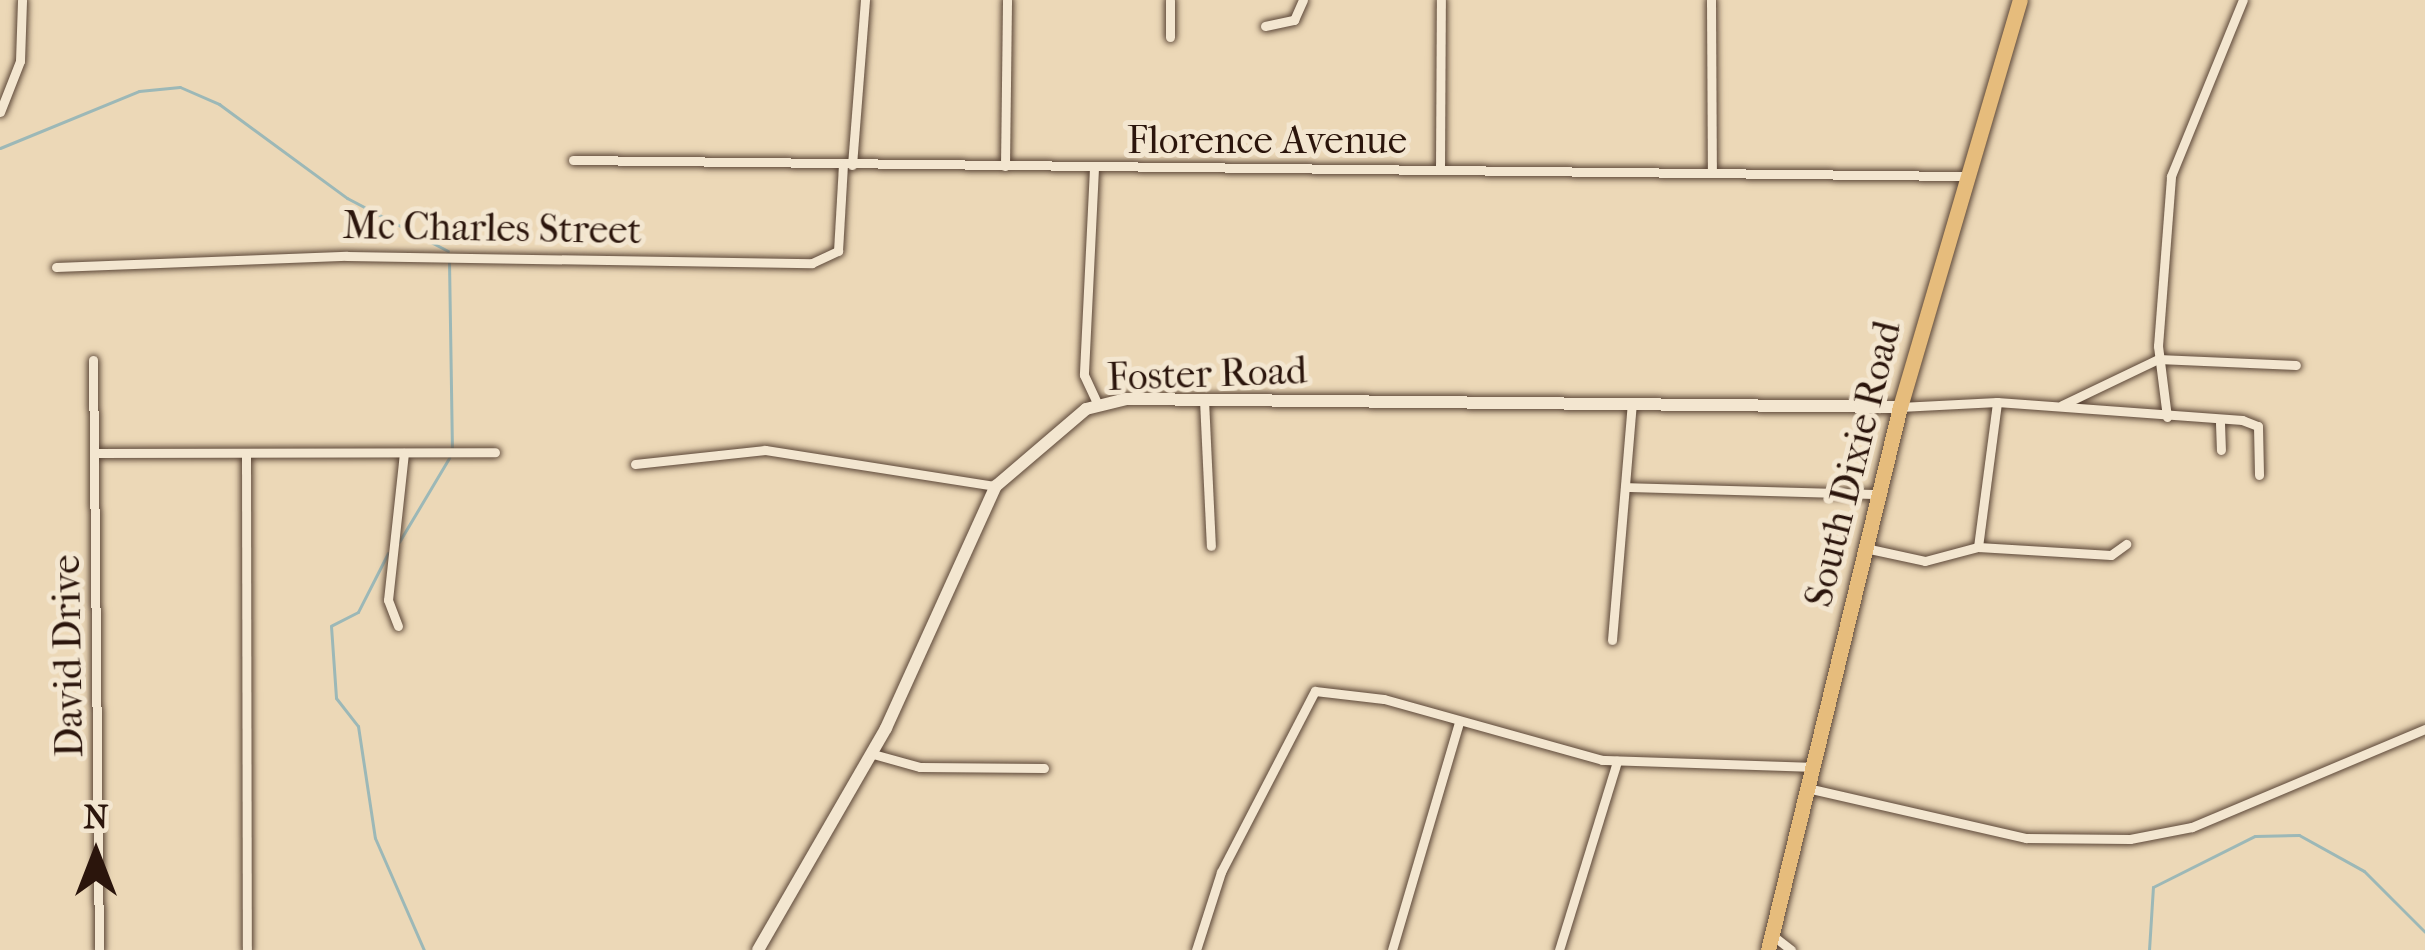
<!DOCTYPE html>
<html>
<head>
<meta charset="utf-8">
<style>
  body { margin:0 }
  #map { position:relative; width:2425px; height:950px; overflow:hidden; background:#ecd8b7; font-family:"IM FELL French Canon",serif }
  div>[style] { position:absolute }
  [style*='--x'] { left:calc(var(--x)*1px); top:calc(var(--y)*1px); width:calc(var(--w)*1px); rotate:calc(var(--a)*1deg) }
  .stream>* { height:3px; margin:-1.5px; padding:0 1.5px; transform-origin:1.5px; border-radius:1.5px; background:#9cb8b7 }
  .roads { filter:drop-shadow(0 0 3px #5b4637) drop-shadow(0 0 3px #5b4637) }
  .minor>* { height:9px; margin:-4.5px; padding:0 4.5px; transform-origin:4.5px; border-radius:4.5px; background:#f3e6d0 }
  .tertiary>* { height:12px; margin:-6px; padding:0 6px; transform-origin:6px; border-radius:6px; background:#f3e6d0 }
  .primary>* { height:15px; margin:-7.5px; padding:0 7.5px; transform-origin:7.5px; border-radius:7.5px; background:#e6bc7c }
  span { translate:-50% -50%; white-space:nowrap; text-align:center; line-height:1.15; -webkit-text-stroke:10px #f3e6d0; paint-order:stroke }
  .street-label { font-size:39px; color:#2b150c }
  .north { position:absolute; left:36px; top:794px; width:120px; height:120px; -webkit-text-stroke:9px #f3e6d0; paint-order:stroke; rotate:0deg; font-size:33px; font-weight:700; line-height:48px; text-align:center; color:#2b150c }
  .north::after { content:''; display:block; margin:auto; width:42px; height:54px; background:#2b150c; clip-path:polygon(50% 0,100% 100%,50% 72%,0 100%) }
</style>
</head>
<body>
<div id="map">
  <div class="stream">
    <i style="--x:0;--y:148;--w:150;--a:-22.3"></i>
    <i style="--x:139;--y:91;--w:41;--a:-5.6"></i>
    <i style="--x:180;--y:87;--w:43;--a:23.6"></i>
    <i style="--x:219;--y:104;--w:159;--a:36.3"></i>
    <i style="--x:347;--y:198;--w:114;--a:27.7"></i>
    <i style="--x:449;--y:261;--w:188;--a:89.1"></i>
    <i style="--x:399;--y:542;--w:98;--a:-59.2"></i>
    <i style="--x:388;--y:553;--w:66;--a:117"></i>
    <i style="--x:358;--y:612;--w:30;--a:153"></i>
    <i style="--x:331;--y:626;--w:72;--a:86"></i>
    <i style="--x:336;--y:698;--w:36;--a:52"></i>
    <i style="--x:358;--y:726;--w:113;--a:81.4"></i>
    <i style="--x:375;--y:838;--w:122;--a:66.4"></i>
    <i style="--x:2149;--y:950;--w:63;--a:-86.4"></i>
    <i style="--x:2153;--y:887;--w:114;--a:-26.6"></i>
    <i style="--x:2255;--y:836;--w:44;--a:-1.3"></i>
    <i style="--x:2299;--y:835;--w:74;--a:29"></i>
    <i style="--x:2364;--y:871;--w:86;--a:45"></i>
  </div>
  <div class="roads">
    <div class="minor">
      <i style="--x:1711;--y:0;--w:173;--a:89.7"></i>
      <i style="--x:1265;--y:26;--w:30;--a:-12"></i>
      <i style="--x:1294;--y:20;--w:22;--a:-66"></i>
      <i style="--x:1170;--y:37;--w:37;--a:-90"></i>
      <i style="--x:0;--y:112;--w:55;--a:-68.6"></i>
      <i style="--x:20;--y:61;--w:61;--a:-88.1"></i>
      <i style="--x:573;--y:160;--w:1389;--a:0.66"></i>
      <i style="--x:852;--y:165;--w:166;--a:-85.5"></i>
      <i style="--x:1005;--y:166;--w:166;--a:-89.3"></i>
      <i style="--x:1094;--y:168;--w:207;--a:92.8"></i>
      <i style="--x:1084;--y:375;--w:33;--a:65"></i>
      <i style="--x:1440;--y:170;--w:170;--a:-89.7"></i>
      <i style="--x:56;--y:267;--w:291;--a:-2.2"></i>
      <i style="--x:347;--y:256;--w:465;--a:0.9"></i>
      <i style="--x:812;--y:263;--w:29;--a:-25"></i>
      <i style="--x:838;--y:251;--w:86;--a:-86.7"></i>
      <i style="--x:2158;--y:359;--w:138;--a:2.5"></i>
      <i style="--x:93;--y:360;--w:590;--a:89.42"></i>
      <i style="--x:1204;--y:400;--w:146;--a:87.3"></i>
      <i style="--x:2062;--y:405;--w:106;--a:-25.6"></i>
      <i style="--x:1900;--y:407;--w:97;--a:-3"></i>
      <i style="--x:1997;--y:402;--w:246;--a:4.2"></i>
      <i style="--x:2242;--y:420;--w:17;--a:21"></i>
      <i style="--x:2258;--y:426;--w:49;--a:88.8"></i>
      <i style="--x:2167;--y:417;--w:72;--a:-97.2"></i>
      <i style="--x:2158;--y:346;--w:170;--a:-85.6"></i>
      <i style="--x:2171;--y:176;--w:190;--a:-67.8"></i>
      <i style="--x:2220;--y:423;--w:27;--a:88"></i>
      <i style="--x:95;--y:453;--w:400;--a:-0.1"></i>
      <i style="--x:246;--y:454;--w:496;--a:89.9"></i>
      <i style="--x:635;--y:464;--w:131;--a:-6.1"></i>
      <i style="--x:765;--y:450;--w:234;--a:8.9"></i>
      <i style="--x:1625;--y:487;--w:253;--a:1.6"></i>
      <i style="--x:1978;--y:547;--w:146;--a:-82.5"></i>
      <i style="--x:1865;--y:548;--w:61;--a:12.2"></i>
      <i style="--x:1925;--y:561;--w:55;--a:-14.8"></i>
      <i style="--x:1978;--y:547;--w:133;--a:3.4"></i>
      <i style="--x:2111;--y:555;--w:19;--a:-36"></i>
      <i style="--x:398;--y:626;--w:28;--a:-111"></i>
      <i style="--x:388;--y:600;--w:148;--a:-83.8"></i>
      <i style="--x:1612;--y:640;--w:238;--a:-85.2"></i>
      <i style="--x:873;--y:754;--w:49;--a:15.5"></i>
      <i style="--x:920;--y:767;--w:124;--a:0.5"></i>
      <i style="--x:1807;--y:788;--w:225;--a:12.9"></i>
      <i style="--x:2026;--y:838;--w:104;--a:0.6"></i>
      <i style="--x:2130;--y:839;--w:63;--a:-11"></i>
      <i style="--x:2192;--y:827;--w:253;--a:-22.8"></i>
      <i style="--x:1772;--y:935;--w:24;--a:38"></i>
      <i style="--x:1196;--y:950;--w:82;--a:-72.2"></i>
      <i style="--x:1221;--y:872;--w:204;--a:-62.6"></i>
      <i style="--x:1315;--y:691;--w:69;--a:6.6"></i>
      <i style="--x:1384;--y:699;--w:226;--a:15.6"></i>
      <i style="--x:1602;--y:760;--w:209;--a:1.9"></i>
      <i style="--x:1392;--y:950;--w:238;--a:-73.6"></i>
      <i style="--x:1559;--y:950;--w:198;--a:-72.9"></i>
    </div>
    <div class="tertiary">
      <i style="--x:758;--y:950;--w:256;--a:-60"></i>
      <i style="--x:886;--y:728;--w:266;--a:-65.6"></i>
      <i style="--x:996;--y:486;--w:118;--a:-40.5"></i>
      <i style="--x:1086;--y:409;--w:41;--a:-14"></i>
      <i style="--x:1126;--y:399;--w:774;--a:0.59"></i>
    </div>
    <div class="primary">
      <i style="--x:1768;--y:950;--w:559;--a:-76.34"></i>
      <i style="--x:1900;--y:407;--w:424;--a:-73.6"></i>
    </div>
  </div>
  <div class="street-label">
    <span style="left:1267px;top:140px">Florence Avenue</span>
    <span style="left:492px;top:228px;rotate:1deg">Mc Charles Street</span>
    <span style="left:1207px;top:374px;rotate:-2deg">Foster Road</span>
    <span style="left:1853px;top:464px;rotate:-76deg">South Dixie Road</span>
    <span style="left:68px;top:656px;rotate:-91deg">David Drive</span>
  </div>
  <div class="north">N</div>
</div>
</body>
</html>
